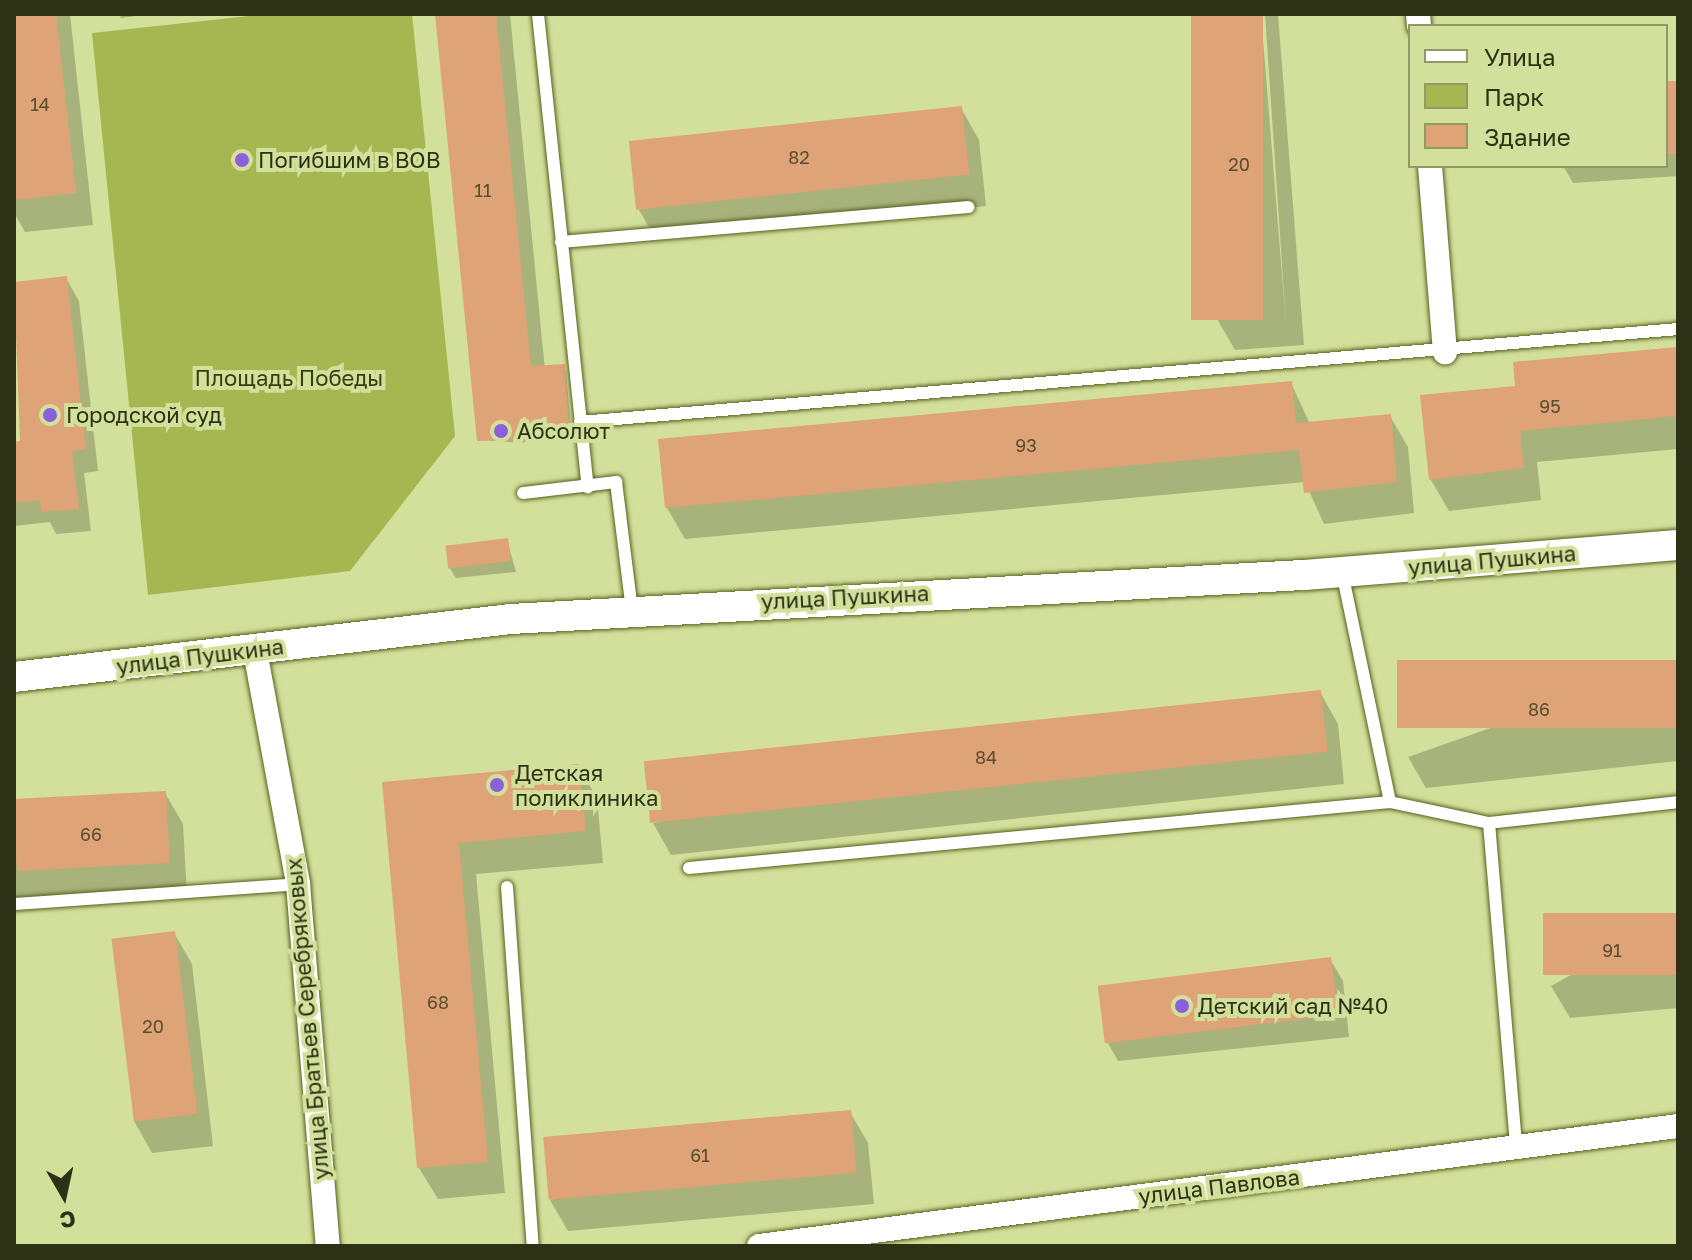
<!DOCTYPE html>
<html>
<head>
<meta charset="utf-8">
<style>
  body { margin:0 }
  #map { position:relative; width:1692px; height:1260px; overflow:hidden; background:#d3e09b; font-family:"Golos Text",sans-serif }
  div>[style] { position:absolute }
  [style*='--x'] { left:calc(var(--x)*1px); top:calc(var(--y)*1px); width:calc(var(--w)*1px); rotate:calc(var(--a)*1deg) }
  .green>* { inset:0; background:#a6b751 }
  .shadow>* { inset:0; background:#0003 }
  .building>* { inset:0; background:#dea377; transform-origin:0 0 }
  .roads { filter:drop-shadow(0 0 2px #58611e) drop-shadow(0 0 2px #58611e) }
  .service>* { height:12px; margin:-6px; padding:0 6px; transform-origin:6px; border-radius:6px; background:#fff }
  .minor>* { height:24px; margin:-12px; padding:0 12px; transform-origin:12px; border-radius:12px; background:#fff }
  .tertiary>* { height:30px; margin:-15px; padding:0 15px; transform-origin:15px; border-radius:15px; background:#fff }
  .dots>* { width:22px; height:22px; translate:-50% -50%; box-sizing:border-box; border:4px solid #d3e09b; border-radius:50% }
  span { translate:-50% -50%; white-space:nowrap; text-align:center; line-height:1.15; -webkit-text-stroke:8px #d3e09b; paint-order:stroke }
  .number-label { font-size:18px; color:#594e2e }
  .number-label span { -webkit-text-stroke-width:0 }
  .poi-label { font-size:22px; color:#2d3116 }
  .left { translate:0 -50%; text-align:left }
  .park-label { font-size:22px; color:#383e0f }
  .street-label { font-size:22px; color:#2d3116 }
  .frame { position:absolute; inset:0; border:16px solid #2d3116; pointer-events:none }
  .legend { position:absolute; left:1408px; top:24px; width:260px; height:144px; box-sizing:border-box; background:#d3e09b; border:2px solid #919a66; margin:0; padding:10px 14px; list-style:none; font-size:24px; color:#2d3116 }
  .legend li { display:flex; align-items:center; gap:16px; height:40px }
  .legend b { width:40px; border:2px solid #919a66 }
  .north { position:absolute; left:24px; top:1156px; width:80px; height:80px; -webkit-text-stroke:6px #d3e09b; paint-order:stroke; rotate:171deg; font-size:22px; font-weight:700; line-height:32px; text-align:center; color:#2d3116 }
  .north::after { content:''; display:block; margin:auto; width:28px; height:36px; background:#2d3116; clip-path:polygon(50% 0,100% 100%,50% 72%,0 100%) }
</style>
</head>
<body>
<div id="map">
  <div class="green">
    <i style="clip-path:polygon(268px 14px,412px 14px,455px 436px,350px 571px,148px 595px,92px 33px)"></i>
  </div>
  <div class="shadow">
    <i style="clip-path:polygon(14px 14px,70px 14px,93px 225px,25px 232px,14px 213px)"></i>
    <i style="clip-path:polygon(119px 14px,151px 14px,121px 18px)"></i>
    <i style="clip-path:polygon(437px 14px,510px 14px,545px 370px,566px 371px,571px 428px,540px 432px,523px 443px,479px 440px)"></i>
    <i style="clip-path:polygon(1193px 14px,1261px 14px,1286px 324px,1265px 14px,1278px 14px,1304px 345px,1235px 350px,1217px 319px)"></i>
    <i style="clip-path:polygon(1678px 83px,1678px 176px,1573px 183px,1563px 166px,1666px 166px,1666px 84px)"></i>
    <i style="clip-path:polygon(961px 108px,979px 140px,986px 206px,656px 240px,638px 208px)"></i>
    <i style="clip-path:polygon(66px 278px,79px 301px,98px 471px,84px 473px,91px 531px,56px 534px,50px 522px,14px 526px,14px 444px,22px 443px,14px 284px)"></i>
    <i style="clip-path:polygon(1678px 349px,1678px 449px,1537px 462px,1541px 500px,1449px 511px,1431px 480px,1518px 388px)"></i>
    <i style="clip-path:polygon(1291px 383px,1310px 424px,1390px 416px,1408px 447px,1414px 513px,1324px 524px,1305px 482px,685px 539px,667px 508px,661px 441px)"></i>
    <i style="clip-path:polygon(507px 540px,516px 572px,456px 578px,449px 567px)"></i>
    <i style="clip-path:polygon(1678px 662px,1678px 761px,1426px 788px,1408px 757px)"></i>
    <i style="clip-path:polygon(1320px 692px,1338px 724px,1344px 784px,671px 855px,653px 823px)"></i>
    <i style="clip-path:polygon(578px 766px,597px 798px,603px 863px,476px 874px,505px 1193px,438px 1199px,419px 1168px,385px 784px)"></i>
    <i style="clip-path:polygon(165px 793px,183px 824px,187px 895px,14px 910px,14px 807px)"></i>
    <i style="clip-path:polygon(1678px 915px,1678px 1008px,1570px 1018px,1551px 986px)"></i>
    <i style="clip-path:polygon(174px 933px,192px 964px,213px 1146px,152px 1153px,134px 1121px)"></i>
    <i style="clip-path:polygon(1330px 959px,1343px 981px,1349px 1037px,1118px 1061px,1105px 1038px)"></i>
    <i style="clip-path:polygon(850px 1112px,868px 1143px,874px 1204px,568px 1231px,550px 1200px)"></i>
  </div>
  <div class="building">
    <i style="clip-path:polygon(14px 14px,56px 14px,76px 193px,14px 200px)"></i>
    <i style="clip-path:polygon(435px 14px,496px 14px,531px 366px,565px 364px,569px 424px,537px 427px,520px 439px,477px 441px)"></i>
    <i style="left:1191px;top:14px;width:72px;height:306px"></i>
    <i style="left:1678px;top:81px;width:72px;height:12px;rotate:90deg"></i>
    <i style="left:962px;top:106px;width:69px;height:335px;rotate:84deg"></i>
    <i style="clip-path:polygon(67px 276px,86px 449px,72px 451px,79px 509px,41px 512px,40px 500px,14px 503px,14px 442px,20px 441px,14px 282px)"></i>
    <i style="clip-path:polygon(1678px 347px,1678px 416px,1520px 431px,1524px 468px,1429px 480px,1420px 395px,1515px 386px,1513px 362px)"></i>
    <i style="clip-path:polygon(1292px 381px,1296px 423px,1391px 414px,1397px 482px,1304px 493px,1299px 450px,665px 508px,658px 439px)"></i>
    <i style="left:508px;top:538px;width:23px;height:63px;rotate:83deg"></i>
    <i style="left:1678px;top:660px;width:68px;height:281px;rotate:90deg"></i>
    <i style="left:1321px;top:690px;width:62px;height:681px;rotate:84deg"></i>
    <i style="clip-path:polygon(579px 764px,586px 831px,459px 843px,488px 1162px,417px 1168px,382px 782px)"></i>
    <i style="left:166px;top:791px;width:72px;height:153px;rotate:87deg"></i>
    <i style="left:1678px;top:913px;width:62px;height:135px;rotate:90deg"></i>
    <i style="left:175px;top:931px;width:184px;height:64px;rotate:83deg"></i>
    <i style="left:1331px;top:957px;width:58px;height:235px;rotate:83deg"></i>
    <i style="left:851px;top:1110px;width:63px;height:309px;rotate:85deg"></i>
  </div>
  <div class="roads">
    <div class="service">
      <i style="--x:538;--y:14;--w:476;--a:84"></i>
      <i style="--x:561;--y:242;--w:409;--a:-4.9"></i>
      <i style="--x:580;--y:422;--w:1102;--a:-4.84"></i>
      <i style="--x:523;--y:493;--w:94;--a:-6.7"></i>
      <i style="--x:616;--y:482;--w:130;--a:82.9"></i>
      <i style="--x:1342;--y:572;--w:235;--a:78.2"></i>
      <i style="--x:1390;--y:802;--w:101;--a:12"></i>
      <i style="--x:1489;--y:823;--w:324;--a:85.2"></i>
      <i style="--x:1489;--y:823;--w:190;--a:-6.3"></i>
      <i style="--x:689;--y:868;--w:704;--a:-5.38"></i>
      <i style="--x:507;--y:887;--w:360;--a:85.9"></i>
      <i style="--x:14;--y:904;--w:285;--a:-4"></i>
    </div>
    <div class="minor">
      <i style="--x:1418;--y:14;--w:12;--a:85"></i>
      <i style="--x:1430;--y:166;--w:187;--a:85.4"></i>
      <i style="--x:255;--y:651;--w:237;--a:79.5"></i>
      <i style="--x:298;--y:884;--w:363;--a:85.3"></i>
      <i style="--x:759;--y:1246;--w:927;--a:-7.44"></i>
    </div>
    <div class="tertiary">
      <i style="--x:14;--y:677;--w:500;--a:-6.66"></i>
      <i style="--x:511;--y:619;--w:794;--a:-3.18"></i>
      <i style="--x:1304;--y:575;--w:375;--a:-4.6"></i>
    </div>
  </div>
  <div class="dots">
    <i style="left:242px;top:160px;background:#8b60da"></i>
    <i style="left:50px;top:415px;background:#8b60da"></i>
    <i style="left:501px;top:431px;background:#8b60da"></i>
    <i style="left:497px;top:785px;background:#8b60da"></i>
    <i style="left:1182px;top:1006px;background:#8b60da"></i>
  </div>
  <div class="number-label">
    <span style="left:40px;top:104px">14</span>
    <span style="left:799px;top:157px">82</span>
    <span style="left:1239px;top:164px">20</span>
    <span style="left:483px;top:190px">11</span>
    <span style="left:1550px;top:406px">95</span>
    <span style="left:1026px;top:445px">93</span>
    <span style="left:1539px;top:709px">86</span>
    <span style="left:986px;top:757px">84</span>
    <span style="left:91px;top:834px">66</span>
    <span style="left:1612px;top:950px">91</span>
    <span style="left:438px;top:1002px">68</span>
    <span style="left:153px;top:1026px">20</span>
    <span style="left:700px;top:1155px">61</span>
  </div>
  <div class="poi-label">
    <span class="left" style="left:258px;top:160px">Погибшим в ВОВ</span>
    <span class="left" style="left:66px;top:415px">Городской суд</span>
    <span class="left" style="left:517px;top:431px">Абсолют</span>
    <span class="left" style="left:515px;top:785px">Детская<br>поликлиника</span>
    <span class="left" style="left:1198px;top:1006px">Детский сад №40</span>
  </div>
  <div class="park-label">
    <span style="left:289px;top:378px">Площадь Победы</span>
  </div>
  <div class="street-label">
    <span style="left:1492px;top:560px;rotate:-5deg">улица Пушкина</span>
    <span style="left:845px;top:597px;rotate:-3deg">улица Пушкина</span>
    <span style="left:200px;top:656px;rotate:-7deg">улица Пушкина</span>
    <span style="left:307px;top:1019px;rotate:-95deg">улица Братьев Серебряковых</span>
    <span style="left:1219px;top:1186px;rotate:-7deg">улица Павлова</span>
  </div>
  <div class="frame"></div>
  <ul class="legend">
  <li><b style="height:10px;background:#fff"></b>Улица</li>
  <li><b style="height:22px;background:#a6b751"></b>Парк</li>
  <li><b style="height:22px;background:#dea377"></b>Здание</li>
  </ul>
  <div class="north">С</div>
</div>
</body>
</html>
